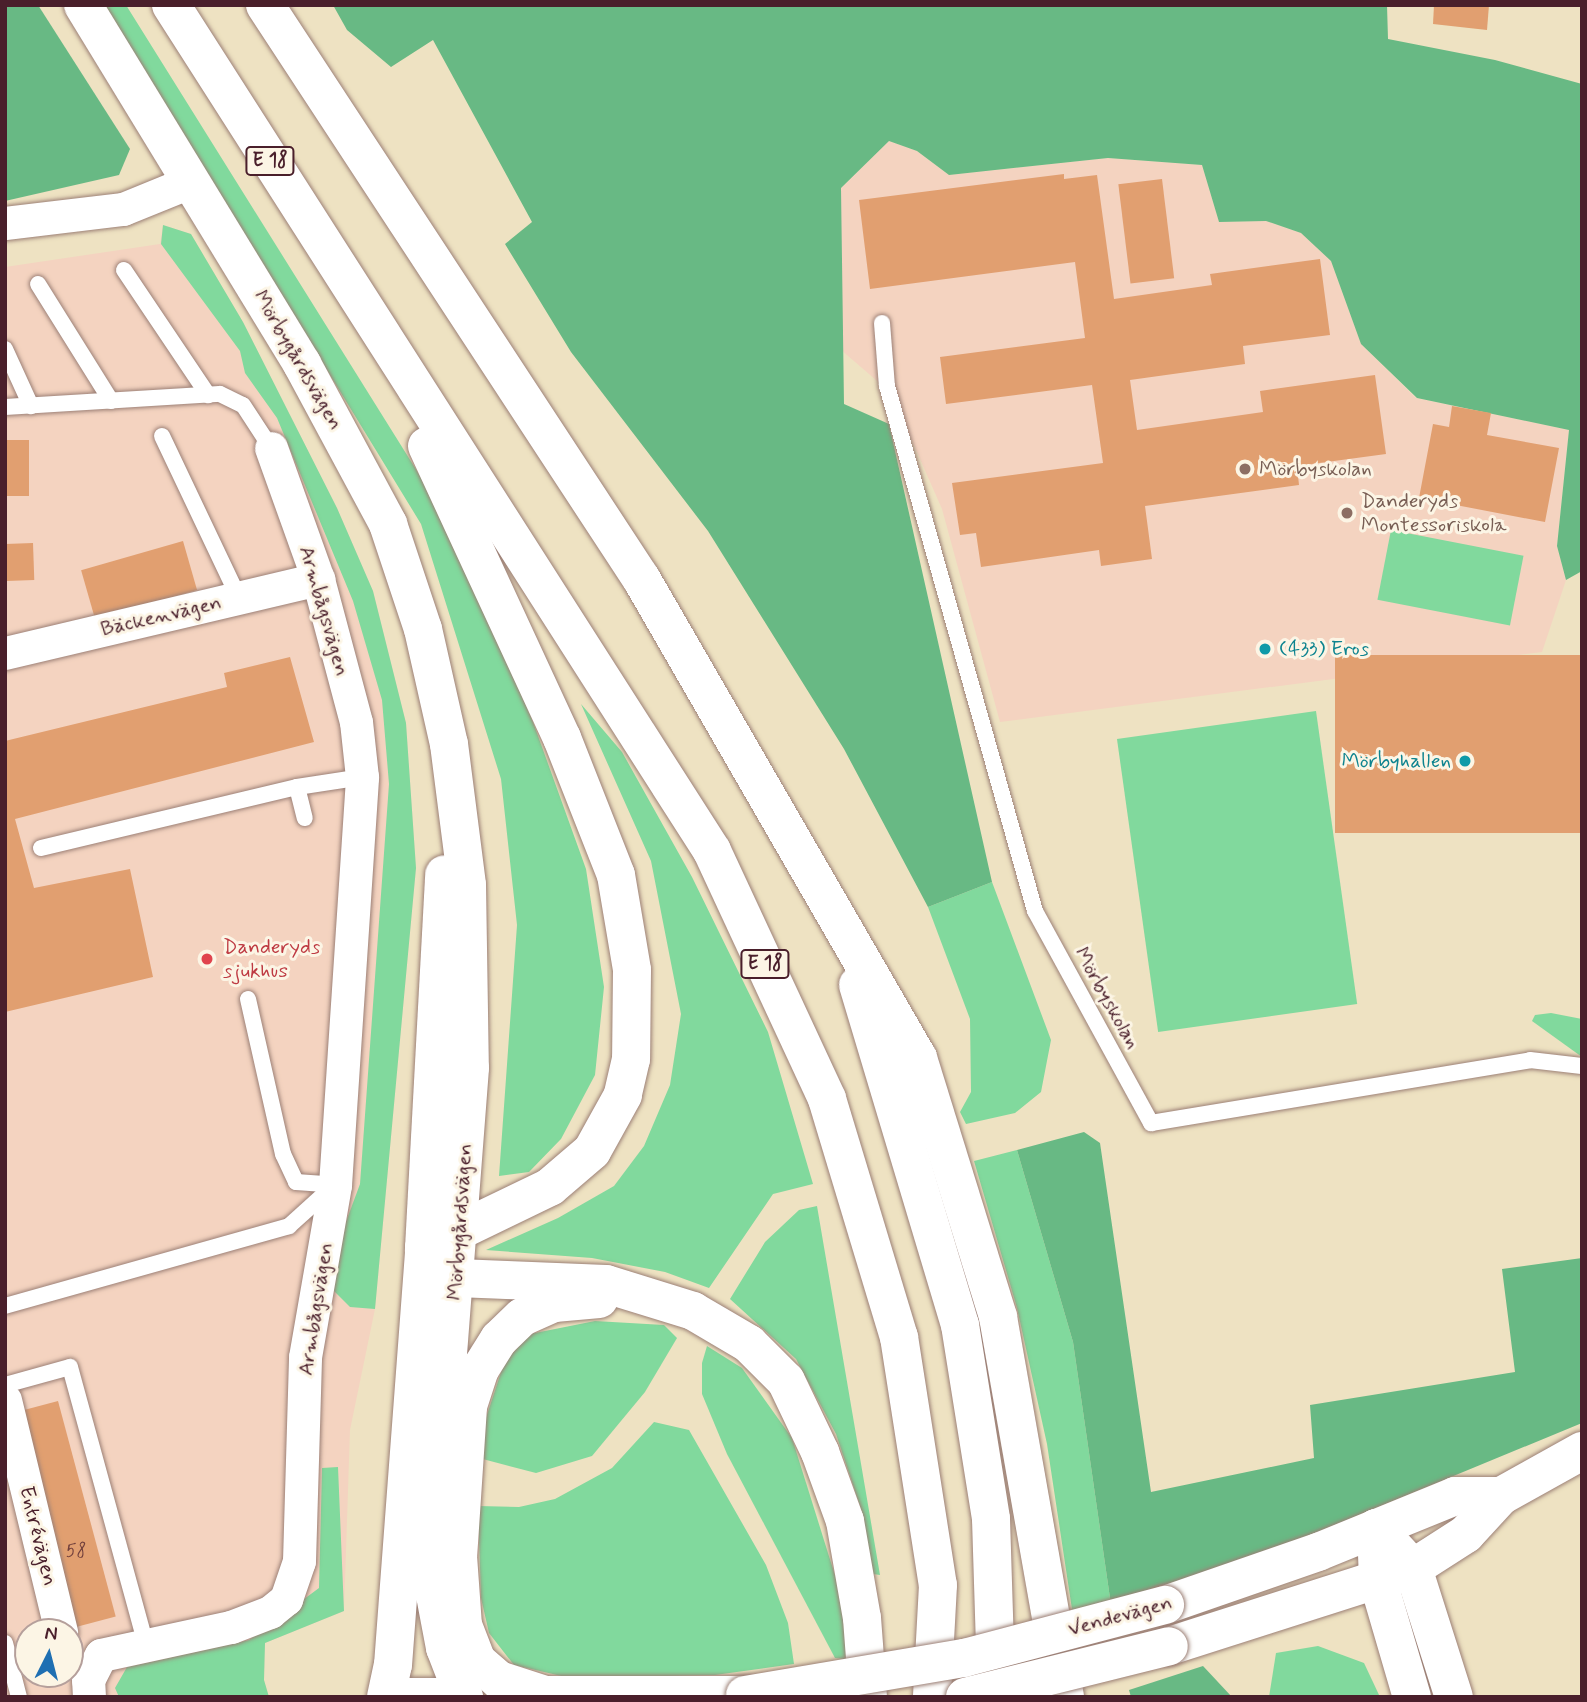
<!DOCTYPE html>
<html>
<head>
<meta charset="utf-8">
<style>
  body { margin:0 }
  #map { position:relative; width:1587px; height:1702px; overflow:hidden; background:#eee2c2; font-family:Mynerve,sans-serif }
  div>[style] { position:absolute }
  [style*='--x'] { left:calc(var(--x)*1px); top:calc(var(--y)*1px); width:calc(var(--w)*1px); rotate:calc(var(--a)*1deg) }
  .built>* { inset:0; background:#f4d3c0 }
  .green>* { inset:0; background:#81d99d; transform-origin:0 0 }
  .forest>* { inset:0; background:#68b984 }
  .building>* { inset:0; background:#e19f70; transform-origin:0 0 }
  .roads { filter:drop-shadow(0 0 2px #9c8076) drop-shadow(0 0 2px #9c8076) }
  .lane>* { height:16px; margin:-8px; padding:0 8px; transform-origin:8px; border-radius:8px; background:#fff }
  .street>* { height:33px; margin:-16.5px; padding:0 16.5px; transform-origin:16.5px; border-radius:16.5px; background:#fff }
  .secondary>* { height:38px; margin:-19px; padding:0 19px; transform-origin:19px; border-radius:19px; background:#fff }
  .highway>* { height:38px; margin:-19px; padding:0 19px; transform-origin:19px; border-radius:19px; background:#fff }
  .bridges { filter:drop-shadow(0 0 2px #9c8076) drop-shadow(0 0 2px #9c8076) }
  .secondary-bridge>* { height:38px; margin:-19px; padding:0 19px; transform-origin:19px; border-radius:19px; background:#fff }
  .dots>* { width:19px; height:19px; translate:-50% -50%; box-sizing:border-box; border:4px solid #fcf5e5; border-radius:50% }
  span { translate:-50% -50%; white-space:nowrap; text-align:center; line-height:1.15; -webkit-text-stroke:6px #fcf5e5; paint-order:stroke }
  .number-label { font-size:18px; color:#703f3c }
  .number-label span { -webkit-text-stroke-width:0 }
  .shield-label span { padding:2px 5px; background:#fcf5e5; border:2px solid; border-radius:5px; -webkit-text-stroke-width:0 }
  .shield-label { font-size:19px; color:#4a1f2b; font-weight:700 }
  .street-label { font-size:21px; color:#4a1f2b }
  .education-label { font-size:21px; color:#785e54 }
  .left { translate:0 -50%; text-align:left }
  .culture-label { font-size:21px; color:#0d838f }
  .right { translate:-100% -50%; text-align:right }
  .health-label { font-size:21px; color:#be3a42 }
  .frame { position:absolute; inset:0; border:7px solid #4a1f2b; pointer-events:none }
  .north { position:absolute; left:14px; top:1618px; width:70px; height:70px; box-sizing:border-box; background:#fcf5e5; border:2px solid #b59f9b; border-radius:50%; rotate:6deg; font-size:19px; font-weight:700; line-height:28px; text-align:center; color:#4a1f2b }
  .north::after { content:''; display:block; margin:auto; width:24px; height:32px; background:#1f6fb2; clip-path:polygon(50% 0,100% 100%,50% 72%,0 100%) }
</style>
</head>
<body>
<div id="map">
  <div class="built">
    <i style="clip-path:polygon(889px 141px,917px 151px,949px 175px,1108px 158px,1202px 165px,1219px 222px,1266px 221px,1301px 233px,1331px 261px,1361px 344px,1416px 398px,1569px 430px,1557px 546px,1566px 580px,1542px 652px,1000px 722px,942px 509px,891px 393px,840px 349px,841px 188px)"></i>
    <i style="clip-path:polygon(evenodd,163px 225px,191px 234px,243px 322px,337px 508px,373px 591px,406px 723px,416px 868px,375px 1309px,350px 1430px,344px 1611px,265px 1643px,264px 1680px,269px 1697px,5px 1697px,5px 267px,160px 244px,163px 225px,28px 1632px,70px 1632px,70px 1674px,28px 1674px,28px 1632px)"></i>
  </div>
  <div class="green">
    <i style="clip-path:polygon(104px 5px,126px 5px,442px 511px,533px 722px,586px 869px,604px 987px,595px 1075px,561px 1139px,529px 1172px,499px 1176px,517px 925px,501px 779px,421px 524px)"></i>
    <i style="clip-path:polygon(163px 225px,191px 234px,243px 322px,337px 508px,373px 591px,406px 723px,416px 868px,375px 1309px,350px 1307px,324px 1281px,360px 1184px,389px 784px,382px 700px,353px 601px,277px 418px,245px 373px,240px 351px,161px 244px)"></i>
    <i style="left:1391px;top:530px;width:135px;height:71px;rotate:11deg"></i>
    <i style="clip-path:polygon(581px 704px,622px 752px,692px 877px,768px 1032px,813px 1184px,773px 1194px,709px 1288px,665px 1272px,592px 1258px,486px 1250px,558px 1218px,614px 1186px,644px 1146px,670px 1085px,681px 1014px,651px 861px)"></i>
    <i style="left:1316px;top:711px;width:296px;height:201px;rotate:82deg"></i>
    <i style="clip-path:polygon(992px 882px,1051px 1040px,1041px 1092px,1015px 1113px,966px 1124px,960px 1112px,971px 1092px,970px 1019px,928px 907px)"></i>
    <i style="clip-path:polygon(1551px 1013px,1582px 1019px,1582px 1057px,1532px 1021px,1535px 1015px)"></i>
    <i style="clip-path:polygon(1017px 1150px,1073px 1342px,1111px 1605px,1073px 1616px,1047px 1444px,1017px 1308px,974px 1161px)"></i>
    <i style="clip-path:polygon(817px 1206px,880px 1575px,873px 1574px,861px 1509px,836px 1434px,796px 1359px,730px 1299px,765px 1242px,799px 1210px)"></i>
    <i style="clip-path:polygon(595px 1321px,664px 1325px,677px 1338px,645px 1392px,592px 1456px,536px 1473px,479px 1458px,483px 1427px,504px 1363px,530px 1334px)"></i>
    <i style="clip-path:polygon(707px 1346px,742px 1368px,792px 1438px,844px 1604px,852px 1660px,835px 1658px,727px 1454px,702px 1394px,702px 1363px)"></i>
    <i style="clip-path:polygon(654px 1422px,689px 1430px,766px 1565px,788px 1623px,794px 1664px,715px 1675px,570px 1678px,514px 1665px,489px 1633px,481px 1598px,478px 1506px,519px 1507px,555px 1499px,612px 1468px)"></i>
    <i style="clip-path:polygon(338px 1467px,344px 1611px,265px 1643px,264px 1680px,269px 1697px,119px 1697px,115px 1688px,127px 1667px,249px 1640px,319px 1588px,322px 1468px)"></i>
    <i style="clip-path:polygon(1318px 1646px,1364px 1663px,1380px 1697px,1269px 1697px,1276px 1653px)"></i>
  </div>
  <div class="forest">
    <i style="clip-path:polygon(5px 5px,38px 5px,130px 149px,119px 175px,5px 201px)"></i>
    <i style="clip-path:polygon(333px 5px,1387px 5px,1388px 39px,1495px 60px,1582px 84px,1582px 571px,1566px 580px,1557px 546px,1569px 430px,1417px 398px,1361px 344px,1331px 261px,1301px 233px,1266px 221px,1219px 222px,1202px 165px,1108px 158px,949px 175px,917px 151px,889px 141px,841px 188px,844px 404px,889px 424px,992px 882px,928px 907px,844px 749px,708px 531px,571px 352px,505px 244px,532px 222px,433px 40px,391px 67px,347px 30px)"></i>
    <i style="clip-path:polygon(1084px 1132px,1100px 1143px,1151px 1492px,1314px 1458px,1310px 1405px,1515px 1372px,1502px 1269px,1582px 1258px,1582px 1423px,1180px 1589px,1111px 1605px,1073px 1342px,1017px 1150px)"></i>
    <i style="clip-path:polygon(1203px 1666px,1232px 1697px,1131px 1697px,1129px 1690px)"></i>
  </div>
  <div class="building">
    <i style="clip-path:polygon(1434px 5px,1489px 5px,1487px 30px,1433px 24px)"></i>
    <i style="clip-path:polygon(1064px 174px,1064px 179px,1097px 175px,1114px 299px,1212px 285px,1210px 274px,1320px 259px,1330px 335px,1243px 346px,1245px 364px,1130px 380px,1137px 430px,1263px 412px,1260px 391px,1375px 375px,1386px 454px,1297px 466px,1299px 485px,1145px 506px,1152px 559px,1101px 566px,1099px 550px,981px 567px,976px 533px,960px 535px,952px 483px,1103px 463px,1092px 385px,946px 404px,940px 357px,1085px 338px,1075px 262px,870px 289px,859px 200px)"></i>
    <i style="left:1162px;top:179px;width:100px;height:44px;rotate:83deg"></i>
    <i style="clip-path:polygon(1452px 406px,1491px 413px,1487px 435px,1559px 448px,1545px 522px,1419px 498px,1433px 424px,1449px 427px)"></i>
    <i style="left:5px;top:440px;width:24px;height:56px"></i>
    <i style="left:183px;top:541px;width:51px;height:106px;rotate:74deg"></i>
    <i style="left:33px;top:543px;width:37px;height:28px;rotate:88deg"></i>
    <i style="left:1582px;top:655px;width:178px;height:247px;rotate:90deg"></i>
    <i style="clip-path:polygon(290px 657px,314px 742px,15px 819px,34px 888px,130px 869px,153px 977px,5px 1012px,5px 741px,227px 687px,224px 673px)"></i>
    <i style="left:58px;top:1401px;width:223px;height:41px;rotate:75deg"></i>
  </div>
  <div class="roads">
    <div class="lane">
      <i style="--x:124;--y:270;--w:151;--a:56.1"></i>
      <i style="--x:38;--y:284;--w:138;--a:58"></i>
      <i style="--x:882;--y:323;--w:63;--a:85.5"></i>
      <i style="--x:887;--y:386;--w:545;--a:74.26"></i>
      <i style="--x:1035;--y:911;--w:242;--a:61.3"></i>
      <i style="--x:1151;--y:1123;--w:384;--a:-9.4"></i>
      <i style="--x:1530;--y:1060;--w:52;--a:6.6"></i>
      <i style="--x:5;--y:349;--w:63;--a:65.5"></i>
      <i style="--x:5;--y:407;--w:215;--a:-3.5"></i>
      <i style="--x:220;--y:394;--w:25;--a:26"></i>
      <i style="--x:243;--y:405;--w:51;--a:56.9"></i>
      <i style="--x:162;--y:436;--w:179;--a:64.6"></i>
      <i style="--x:297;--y:787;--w:32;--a:76"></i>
      <i style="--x:41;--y:848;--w:263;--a:-13.4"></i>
      <i style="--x:297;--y:787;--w:66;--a:-8.7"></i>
      <i style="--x:248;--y:999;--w:159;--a:77.3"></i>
      <i style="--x:283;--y:1154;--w:31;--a:65"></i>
      <i style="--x:296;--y:1182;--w:39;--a:4"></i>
      <i style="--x:5;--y:1306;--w:295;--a:-15.7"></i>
      <i style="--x:289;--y:1226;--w:55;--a:-42.1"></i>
      <i style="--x:5;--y:1385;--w:67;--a:-15.5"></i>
      <i style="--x:70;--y:1367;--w:285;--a:74.7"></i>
      <i style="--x:5;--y:1643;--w:56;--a:75.5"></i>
    </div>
    <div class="street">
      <i style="--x:5;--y:223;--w:119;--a:-6.8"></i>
      <i style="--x:123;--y:209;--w:74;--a:-22.1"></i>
      <i style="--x:5;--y:653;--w:322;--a:-13.3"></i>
      <i style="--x:5;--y:1400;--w:239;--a:76.4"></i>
      <i style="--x:89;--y:1697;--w:17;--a:-93"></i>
      <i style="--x:88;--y:1680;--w:28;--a:-63"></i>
      <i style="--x:101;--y:1655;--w:133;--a:-12.2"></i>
      <i style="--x:231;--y:1627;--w:42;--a:-21"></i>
      <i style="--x:270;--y:1612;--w:21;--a:-39"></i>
      <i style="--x:286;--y:1599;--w:40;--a:-71.1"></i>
      <i style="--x:299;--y:1561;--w:204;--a:-88.3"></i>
      <i style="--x:305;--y:1357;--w:175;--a:-80.1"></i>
      <i style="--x:335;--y:1185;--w:409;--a:-86.2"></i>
      <i style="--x:362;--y:777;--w:55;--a:-96.2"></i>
      <i style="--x:356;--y:722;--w:148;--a:-104.9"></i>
      <i style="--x:318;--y:579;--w:139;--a:-109.7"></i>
    </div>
    <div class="secondary">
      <i style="--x:83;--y:5;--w:421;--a:58.6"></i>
      <i style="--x:302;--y:364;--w:182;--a:61.7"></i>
      <i style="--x:388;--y:524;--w:111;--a:71.6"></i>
      <i style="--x:423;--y:629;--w:118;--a:77.3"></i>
      <i style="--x:449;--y:744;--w:142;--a:82.7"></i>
      <i style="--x:467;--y:885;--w:183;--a:89.1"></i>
      <i style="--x:470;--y:1068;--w:378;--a:94.4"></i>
      <i style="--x:441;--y:1445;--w:150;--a:92.3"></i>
      <i style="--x:435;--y:1595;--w:54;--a:79.3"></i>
      <i style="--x:445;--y:1648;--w:53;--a:68.8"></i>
      <i style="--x:1165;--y:1605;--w:162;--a:-19.1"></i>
      <i style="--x:1318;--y:1552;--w:148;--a:-22.2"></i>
      <i style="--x:1455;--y:1496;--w:46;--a:0"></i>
      <i style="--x:1169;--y:1646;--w:256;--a:-17.7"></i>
      <i style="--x:1413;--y:1568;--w:63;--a:-32.7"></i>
      <i style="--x:1466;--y:1534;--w:52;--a:-47.4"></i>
      <i style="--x:1501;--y:1496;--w:93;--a:-29.1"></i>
      <i style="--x:386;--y:1697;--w:33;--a:-78"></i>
      <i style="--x:393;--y:1665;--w:418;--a:-85.7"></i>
      <i style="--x:424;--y:1248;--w:374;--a:-86.9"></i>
      <i style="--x:408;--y:1697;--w:43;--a:0"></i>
    </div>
    <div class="highway">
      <i style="--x:171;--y:5;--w:1004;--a:57.4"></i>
      <i style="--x:712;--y:851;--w:273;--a:65.1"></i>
      <i style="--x:827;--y:1099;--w:249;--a:73.2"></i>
      <i style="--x:899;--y:1337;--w:251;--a:81.1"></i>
      <i style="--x:938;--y:1585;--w:112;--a:93.1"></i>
      <i style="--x:265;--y:5;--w:688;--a:56.75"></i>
      <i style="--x:642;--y:580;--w:552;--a:60"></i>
      <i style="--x:918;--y:1058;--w:271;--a:72.8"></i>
      <i style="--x:998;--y:1317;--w:386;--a:80"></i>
      <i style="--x:427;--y:446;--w:322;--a:65.2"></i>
      <i style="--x:562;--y:738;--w:147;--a:68.5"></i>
      <i style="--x:616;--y:875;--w:96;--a:80.4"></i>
      <i style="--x:632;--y:970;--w:89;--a:90.6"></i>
      <i style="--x:631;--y:1059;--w:37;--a:103"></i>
      <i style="--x:623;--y:1095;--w:64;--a:119"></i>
      <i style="--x:592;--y:1151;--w:55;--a:139.4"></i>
      <i style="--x:550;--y:1187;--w:140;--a:154.2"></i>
      <i style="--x:424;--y:1248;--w:45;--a:42.3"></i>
      <i style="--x:457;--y:1278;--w:149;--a:2.3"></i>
      <i style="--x:606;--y:1284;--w:91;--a:17.2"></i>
      <i style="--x:693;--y:1311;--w:65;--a:30.5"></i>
      <i style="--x:749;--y:1344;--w:52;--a:45"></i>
      <i style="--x:786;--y:1381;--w:79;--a:64.4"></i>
      <i style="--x:820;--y:1452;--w:73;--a:70.1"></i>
      <i style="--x:845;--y:1521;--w:98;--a:80.1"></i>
      <i style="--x:862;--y:1618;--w:79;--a:85.7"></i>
      <i style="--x:858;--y:985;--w:355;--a:73.3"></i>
      <i style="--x:960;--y:1325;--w:196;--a:80.9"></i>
      <i style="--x:991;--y:1519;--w:162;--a:88.2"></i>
      <i style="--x:599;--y:1299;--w:45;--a:174.9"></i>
      <i style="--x:554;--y:1303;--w:35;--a:156"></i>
      <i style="--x:522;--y:1317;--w:32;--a:136"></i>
      <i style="--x:499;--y:1339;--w:36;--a:122"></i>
      <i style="--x:480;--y:1369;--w:40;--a:108"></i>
      <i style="--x:468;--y:1407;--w:149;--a:93.8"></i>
      <i style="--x:458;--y:1556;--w:69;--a:85.9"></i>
      <i style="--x:463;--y:1625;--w:39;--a:69"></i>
      <i style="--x:477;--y:1661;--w:29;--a:41"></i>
      <i style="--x:499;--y:1680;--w:48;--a:18.1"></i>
      <i style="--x:545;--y:1695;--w:200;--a:0"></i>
      <i style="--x:1376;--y:1528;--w:54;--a:47.2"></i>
      <i style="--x:1413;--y:1568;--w:135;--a:72.4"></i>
      <i style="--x:1376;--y:1528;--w:53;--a:87.8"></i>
      <i style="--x:1378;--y:1581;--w:121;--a:73.7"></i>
    </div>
  </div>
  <div class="bridges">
    <div class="secondary-bridge">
      <i style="--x:745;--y:1695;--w:222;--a:-9.6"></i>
      <i style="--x:964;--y:1658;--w:208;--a:-14.8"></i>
      <i style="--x:965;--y:1697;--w:210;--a:-14"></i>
    </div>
  </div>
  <div class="dots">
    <i style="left:1245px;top:469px;background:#8d6e63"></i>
    <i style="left:1347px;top:513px;background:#8d6e63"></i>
    <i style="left:1265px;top:649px;background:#0f9aa8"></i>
    <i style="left:1465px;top:761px;background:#0f9aa8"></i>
    <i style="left:207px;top:959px;background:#e0444e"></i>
  </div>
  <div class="number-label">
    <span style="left:76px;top:1551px">58</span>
  </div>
  <div class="shield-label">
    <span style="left:270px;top:161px">E 18</span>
    <span style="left:765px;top:964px">E 18</span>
  </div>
  <div class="street-label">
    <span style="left:298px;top:360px;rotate:60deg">Mörbygårdsvägen</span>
    <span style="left:324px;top:611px;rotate:74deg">Armbågsvägen</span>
    <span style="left:161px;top:616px;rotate:-13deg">Bäckenvägen</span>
    <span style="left:1107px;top:998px;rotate:61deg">Mörbyskolan</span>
    <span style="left:460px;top:1222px;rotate:-86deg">Mörbygårdsvägen</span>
    <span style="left:316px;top:1309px;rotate:-81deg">Armbågsvägen</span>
    <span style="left:38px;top:1536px;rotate:76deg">Entrévägen</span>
    <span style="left:1120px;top:1616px;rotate:-15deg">Vendevägen</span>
  </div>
  <div class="education-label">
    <span class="left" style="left:1259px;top:469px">Mörbyskolan</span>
    <span class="left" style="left:1361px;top:513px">Danderyds<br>Montessoriskola</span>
  </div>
  <div class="culture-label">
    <span class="left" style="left:1279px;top:649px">(433) Eros</span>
    <span class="right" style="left:1451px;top:761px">Mörbyhallen</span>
  </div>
  <div class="health-label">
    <span class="left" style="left:223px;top:959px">Danderyds<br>sjukhus</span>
  </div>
  <div class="frame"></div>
  <div class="north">N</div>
</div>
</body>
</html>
